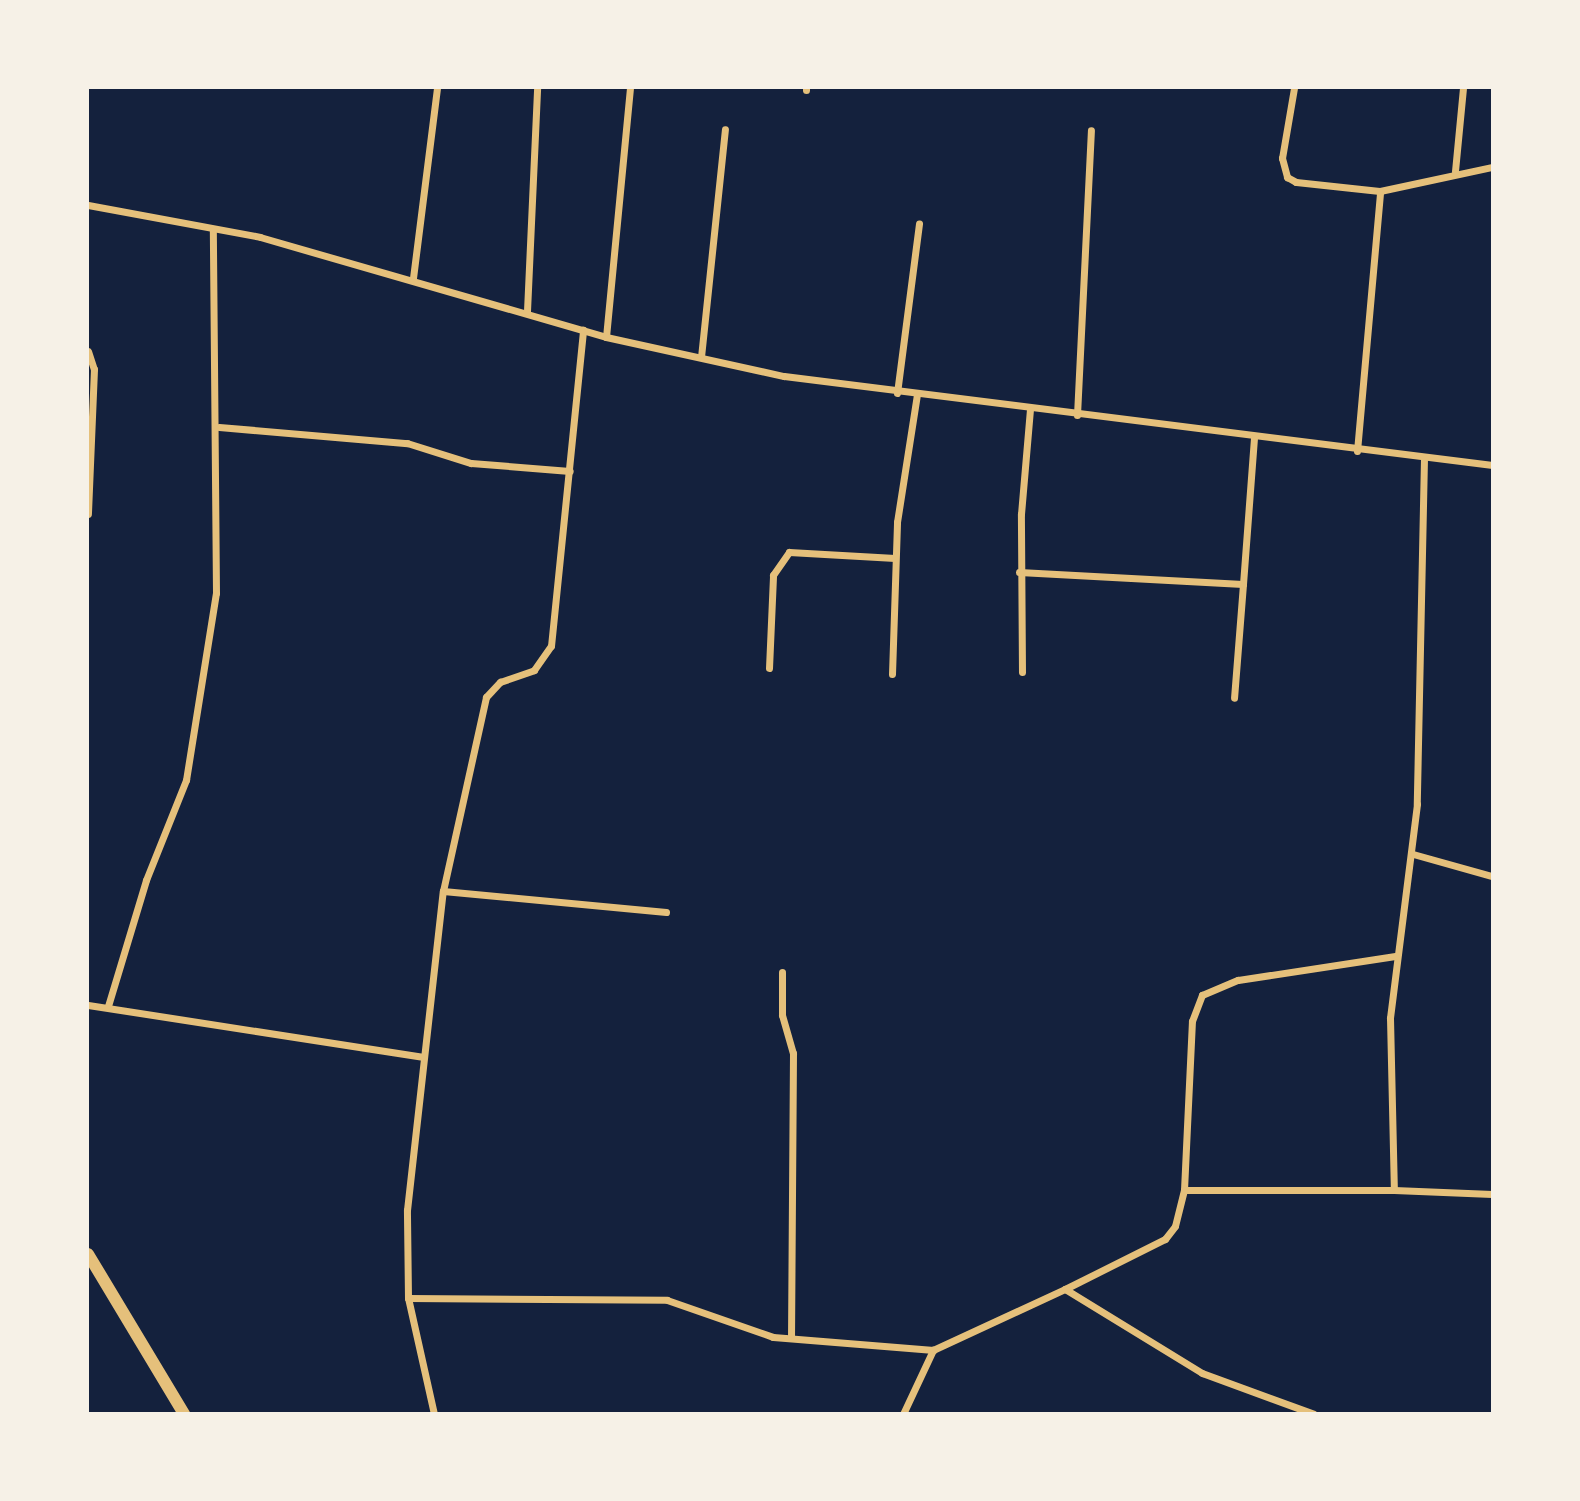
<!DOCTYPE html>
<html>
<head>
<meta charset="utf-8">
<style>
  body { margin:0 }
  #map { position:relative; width:1580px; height:1501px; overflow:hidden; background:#14213d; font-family:Manrope,sans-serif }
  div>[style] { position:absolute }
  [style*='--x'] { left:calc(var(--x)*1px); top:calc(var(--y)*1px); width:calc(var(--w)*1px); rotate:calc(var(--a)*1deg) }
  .minor>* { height:7px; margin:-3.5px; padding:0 3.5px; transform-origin:3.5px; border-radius:3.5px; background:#e5c07b }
  .tertiary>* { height:12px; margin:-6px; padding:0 6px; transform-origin:6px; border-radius:6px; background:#e5c07b }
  span { translate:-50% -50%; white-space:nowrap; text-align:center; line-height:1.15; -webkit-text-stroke:6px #f6f1e7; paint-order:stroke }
  .frame { position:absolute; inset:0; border:89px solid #f6f1e7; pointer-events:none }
</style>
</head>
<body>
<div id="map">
  <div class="minor">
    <i style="--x:1294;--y:88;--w:71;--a:99.7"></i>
    <i style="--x:1282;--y:158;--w:20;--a:75"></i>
    <i style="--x:1287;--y:177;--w:10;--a:29"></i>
    <i style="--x:1296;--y:182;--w:84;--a:6.1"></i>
    <i style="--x:1380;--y:191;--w:115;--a:-12.1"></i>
    <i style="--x:806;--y:90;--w:2;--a:-90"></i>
    <i style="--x:1455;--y:171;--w:83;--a:-84.5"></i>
    <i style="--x:88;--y:205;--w:175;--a:10.5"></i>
    <i style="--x:260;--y:237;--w:360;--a:16.1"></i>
    <i style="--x:606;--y:337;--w:182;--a:12.4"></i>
    <i style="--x:784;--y:376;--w:714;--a:7.16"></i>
    <i style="--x:413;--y:278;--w:192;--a:-82.8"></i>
    <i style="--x:527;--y:311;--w:223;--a:-87.4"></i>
    <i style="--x:606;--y:337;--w:250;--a:-84.5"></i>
    <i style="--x:88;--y:351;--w:19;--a:72"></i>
    <i style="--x:94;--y:369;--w:145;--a:92.4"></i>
    <i style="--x:701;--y:357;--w:229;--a:-84"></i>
    <i style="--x:897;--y:393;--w:171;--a:-82.6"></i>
    <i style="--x:1077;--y:415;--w:285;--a:-87.2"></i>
    <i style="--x:219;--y:427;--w:189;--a:4.9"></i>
    <i style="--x:407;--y:443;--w:67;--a:17.4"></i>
    <i style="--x:471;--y:463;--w:99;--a:4.6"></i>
    <i style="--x:1357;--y:451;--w:261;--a:-84.9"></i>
    <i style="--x:1424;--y:458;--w:346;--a:91.2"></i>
    <i style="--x:1417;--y:804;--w:216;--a:97.2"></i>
    <i style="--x:1390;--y:1018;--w:172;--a:88.7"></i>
    <i style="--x:1394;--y:1190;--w:98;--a:2.3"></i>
    <i style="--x:1019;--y:572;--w:224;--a:3.1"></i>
    <i style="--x:1243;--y:584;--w:114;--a:94.5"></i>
    <i style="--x:1243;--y:584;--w:146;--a:-85.7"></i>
    <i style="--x:769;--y:668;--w:93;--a:-87.5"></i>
    <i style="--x:773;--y:575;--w:28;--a:-55"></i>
    <i style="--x:789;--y:552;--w:106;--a:3.2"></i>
    <i style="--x:1022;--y:672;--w:158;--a:-90.4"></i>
    <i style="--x:1021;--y:514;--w:105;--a:-85.1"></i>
    <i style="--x:892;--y:674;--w:152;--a:-88.1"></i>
    <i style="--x:897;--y:522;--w:129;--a:-81.1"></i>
    <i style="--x:1413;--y:854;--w:82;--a:15.6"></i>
    <i style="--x:443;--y:891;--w:224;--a:5.4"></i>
    <i style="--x:782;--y:972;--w:43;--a:90"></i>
    <i style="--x:782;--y:1015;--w:40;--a:74"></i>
    <i style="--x:793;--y:1053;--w:285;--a:90.4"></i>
    <i style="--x:88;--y:1005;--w:338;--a:8.8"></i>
    <i style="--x:108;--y:1006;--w:132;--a:-73.2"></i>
    <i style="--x:146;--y:880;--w:108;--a:-68.2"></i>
    <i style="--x:186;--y:780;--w:189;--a:-80.9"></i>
    <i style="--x:216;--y:593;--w:363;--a:-90.5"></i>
    <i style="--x:1184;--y:1190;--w:210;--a:0"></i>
    <i style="--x:1065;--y:1289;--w:112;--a:-26.6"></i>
    <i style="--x:1165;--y:1239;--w:16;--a:-52"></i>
    <i style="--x:1175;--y:1226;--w:37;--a:-76"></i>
    <i style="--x:1184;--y:1190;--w:169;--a:-87.3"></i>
    <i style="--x:1192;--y:1021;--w:28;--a:-69"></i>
    <i style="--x:1202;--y:995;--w:39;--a:-23"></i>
    <i style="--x:1238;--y:980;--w:159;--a:-8.7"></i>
    <i style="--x:408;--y:1298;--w:259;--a:0.4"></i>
    <i style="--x:667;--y:1300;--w:112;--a:19.2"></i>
    <i style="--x:773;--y:1337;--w:161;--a:4.6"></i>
    <i style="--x:434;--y:1414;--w:119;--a:-102.6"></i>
    <i style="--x:408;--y:1298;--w:88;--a:-90.7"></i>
    <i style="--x:407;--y:1210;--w:321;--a:-83.6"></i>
    <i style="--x:443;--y:891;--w:199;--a:-77.5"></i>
    <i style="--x:486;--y:697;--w:21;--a:-47"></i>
    <i style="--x:500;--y:682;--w:36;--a:-19"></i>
    <i style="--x:534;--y:670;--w:29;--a:-55"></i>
    <i style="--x:551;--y:646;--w:318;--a:-84.2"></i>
    <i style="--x:903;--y:1414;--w:71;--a:-64.9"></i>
    <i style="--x:933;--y:1350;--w:145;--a:-24.8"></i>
    <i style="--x:1065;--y:1289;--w:161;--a:31.5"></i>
    <i style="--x:1202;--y:1373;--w:119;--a:20.1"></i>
  </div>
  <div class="tertiary">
    <i style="--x:88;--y:1254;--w:187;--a:59"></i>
  </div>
  <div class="frame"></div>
</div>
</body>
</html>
